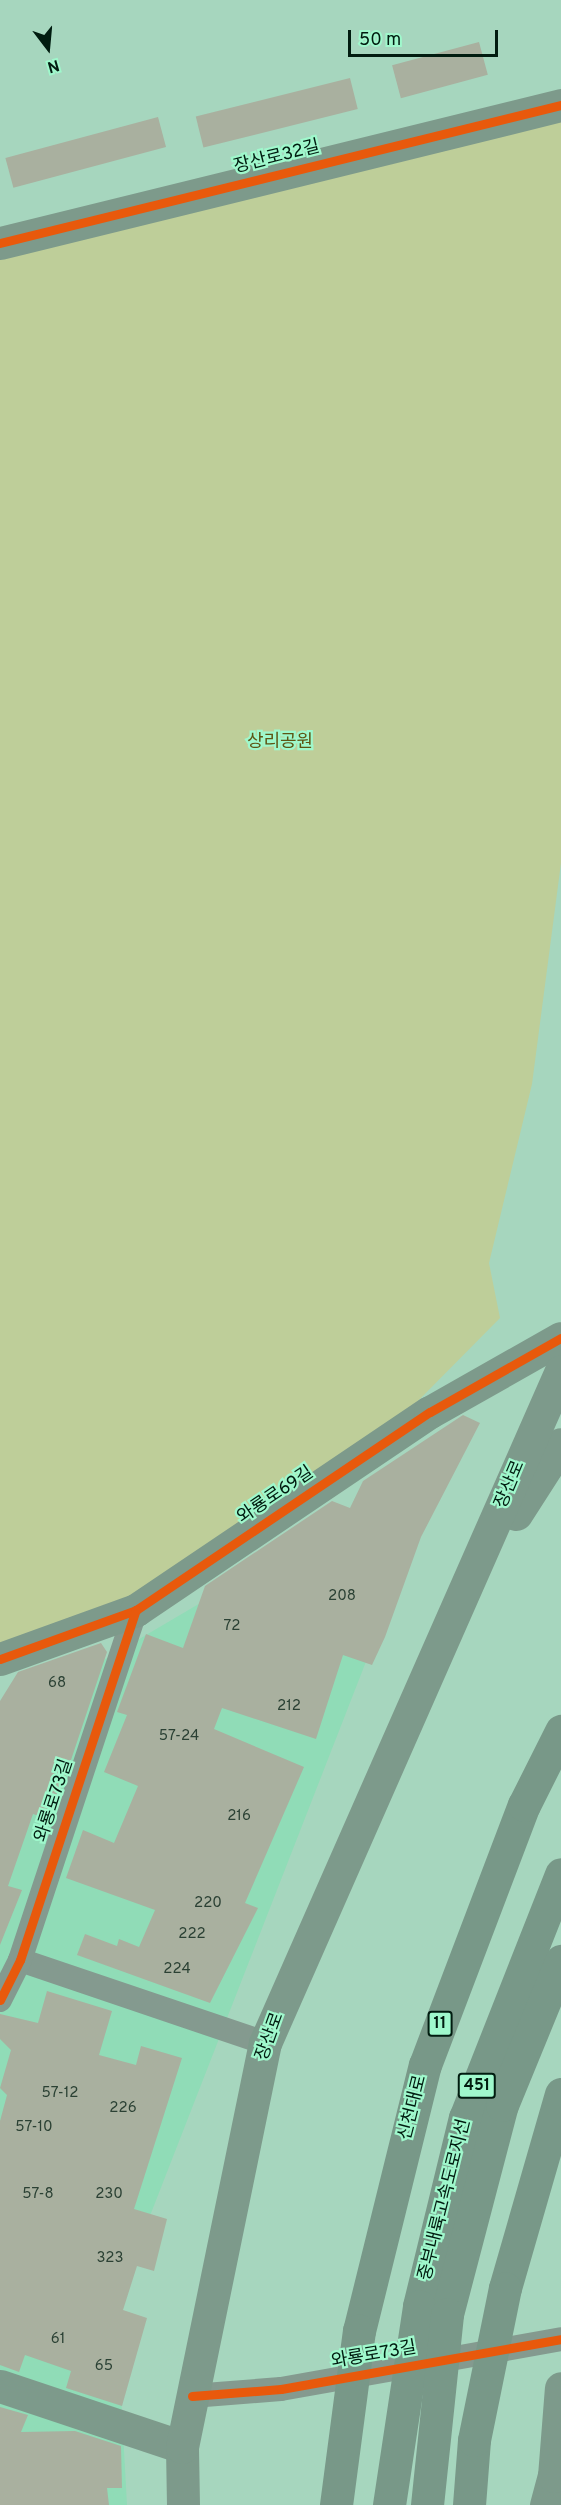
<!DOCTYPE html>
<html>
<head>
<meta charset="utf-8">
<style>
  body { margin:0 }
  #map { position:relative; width:561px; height:2505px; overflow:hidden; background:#a6d6be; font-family:Overpass,"Noto Sans KR",sans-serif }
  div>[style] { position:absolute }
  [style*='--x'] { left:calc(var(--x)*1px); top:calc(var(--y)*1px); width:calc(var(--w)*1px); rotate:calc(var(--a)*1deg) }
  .built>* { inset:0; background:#90dcb7 }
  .green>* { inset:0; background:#bece99 }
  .building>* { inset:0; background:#a9b09f; transform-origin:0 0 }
  .street>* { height:24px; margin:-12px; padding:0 12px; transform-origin:12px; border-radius:12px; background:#849a8f }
  .secondary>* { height:33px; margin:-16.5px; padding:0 16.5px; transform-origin:16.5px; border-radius:16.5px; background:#7d9a8b }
  .highway>* { height:33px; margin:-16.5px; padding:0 16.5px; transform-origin:16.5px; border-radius:16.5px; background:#789888 }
  .highway-bridge>* { height:33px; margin:-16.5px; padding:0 16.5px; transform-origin:16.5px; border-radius:16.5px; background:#789888 }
  .cycleway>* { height:9px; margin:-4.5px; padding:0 4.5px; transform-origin:4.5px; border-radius:4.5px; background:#e8590c }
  span { translate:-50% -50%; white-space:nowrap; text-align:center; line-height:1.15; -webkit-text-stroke:4.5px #9ff8cc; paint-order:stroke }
  .number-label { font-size:15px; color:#2b4134 }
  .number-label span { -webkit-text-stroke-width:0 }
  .shield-label span { padding:2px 4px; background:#9ff8cc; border:2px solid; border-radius:4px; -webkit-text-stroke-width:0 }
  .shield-label { font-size:16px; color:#011c10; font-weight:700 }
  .street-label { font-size:18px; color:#011c10 }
  .park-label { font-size:18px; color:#5e5514 }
  .north { position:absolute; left:18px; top:18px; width:60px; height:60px; -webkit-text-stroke:4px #9ff8cc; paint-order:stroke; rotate:164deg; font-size:16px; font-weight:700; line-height:24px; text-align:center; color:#011c10 }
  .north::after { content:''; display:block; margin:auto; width:21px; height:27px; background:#011c10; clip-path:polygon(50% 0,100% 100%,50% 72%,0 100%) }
  .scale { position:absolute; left:348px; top:30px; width:150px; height:27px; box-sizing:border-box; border:3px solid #011c10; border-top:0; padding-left:8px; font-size:18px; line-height:21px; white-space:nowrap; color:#011c10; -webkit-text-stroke:4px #9ff8cc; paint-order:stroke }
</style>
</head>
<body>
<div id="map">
  <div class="built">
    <i style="clip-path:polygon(445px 1459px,116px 2303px,127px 2505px,0 2505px,0 1721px)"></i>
  </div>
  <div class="green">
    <i style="clip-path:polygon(561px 120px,561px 863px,532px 1084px,489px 1263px,500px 1318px,411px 1408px,134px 1600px,0 1647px,0 259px)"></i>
  </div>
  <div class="building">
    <i style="left:479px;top:42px;width:34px;height:90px;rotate:75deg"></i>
    <i style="left:350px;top:78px;width:32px;height:159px;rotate:76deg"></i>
    <i style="left:158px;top:117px;width:31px;height:158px;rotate:75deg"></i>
    <i style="clip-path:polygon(463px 1415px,480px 1423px,421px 1537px,385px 1637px,372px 1665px,343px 1655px,316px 1739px,222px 1708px,214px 1729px,304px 1767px,245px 1903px,258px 1908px,210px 2003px,77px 1955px,85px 1934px,117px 1946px,119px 1939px,139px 1947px,155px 1910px,66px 1878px,83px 1830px,114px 1843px,138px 1786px,104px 1772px,127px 1715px,117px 1712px,146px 1634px,183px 1648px,205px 1586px,332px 1501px,350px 1508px,363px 1481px)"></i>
    <i style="clip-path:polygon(101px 1643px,107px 1652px,51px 1820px,33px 1814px,8px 1886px,22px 1890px,0 1945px,0 1701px,18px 1672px)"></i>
    <i style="clip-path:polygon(47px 1991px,112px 2011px,99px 2055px,136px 2065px,141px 2046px,182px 2058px,134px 2209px,167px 2219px,154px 2271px,137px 2266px,123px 2310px,147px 2318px,122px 2406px,66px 2388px,71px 2371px,25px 2355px,19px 2372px,0 2365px,0 2121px,7px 2095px,0 2088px,11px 2050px,0 2039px,0 2014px,38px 2023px)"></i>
    <i style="clip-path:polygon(0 2407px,28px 2415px,21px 2432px,75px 2431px,121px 2446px,122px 2488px,107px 2488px,109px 2505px,0 2505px)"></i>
  </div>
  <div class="street">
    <i style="--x:20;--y:1960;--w:259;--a:18.7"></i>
    <i style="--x:0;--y:2000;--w:45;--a:-63.4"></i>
    <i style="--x:20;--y:1960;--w:369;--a:-71.7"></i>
    <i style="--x:192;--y:2396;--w:89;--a:-4.5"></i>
    <i style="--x:281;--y:2389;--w:284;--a:-10.1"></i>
  </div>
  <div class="secondary">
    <i style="--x:0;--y:243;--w:578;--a:-13.82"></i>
    <i style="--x:516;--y:1514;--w:83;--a:-57.3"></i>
    <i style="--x:0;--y:1659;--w:145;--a:-19.8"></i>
    <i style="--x:136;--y:1610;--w:354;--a:-34"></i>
    <i style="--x:430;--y:1412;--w:150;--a:-29.5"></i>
    <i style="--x:0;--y:2386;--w:192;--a:18.5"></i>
    <i style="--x:183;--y:2505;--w:58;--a:-91"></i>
    <i style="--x:182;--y:2447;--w:412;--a:-78.4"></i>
    <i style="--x:265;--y:2043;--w:734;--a:-66.23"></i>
    <i style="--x:546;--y:2505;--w:30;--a:-75"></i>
    <i style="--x:554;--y:2476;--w:88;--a:-85.5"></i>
  </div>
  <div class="highway">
    <i style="--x:505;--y:2288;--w:202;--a:-73.9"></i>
    <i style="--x:419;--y:2306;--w:194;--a:-76.3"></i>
    <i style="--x:465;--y:2118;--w:262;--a:-68.5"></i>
    <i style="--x:447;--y:2314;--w:216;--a:-75.3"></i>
    <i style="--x:502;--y:2105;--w:156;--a:-67.7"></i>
    <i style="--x:359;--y:2331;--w:274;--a:-76.1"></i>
    <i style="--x:425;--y:2065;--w:278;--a:-69.2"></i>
    <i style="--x:524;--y:1805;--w:83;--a:-63.4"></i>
    <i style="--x:469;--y:2505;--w:65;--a:-85.6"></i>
  </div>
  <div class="highway-bridge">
    <i style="--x:474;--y:2440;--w:155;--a:-78.5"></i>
    <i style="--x:336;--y:2505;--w:176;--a:-82.5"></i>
    <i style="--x:389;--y:2505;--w:201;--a:-81.4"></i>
    <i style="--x:427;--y:2505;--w:192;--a:-84"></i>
  </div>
  <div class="cycleway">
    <i style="--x:0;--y:243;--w:578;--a:-13.82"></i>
    <i style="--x:0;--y:1659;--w:145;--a:-19.8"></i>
    <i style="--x:136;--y:1610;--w:354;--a:-34"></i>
    <i style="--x:430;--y:1412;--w:150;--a:-29.5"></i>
    <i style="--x:0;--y:2000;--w:45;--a:-63.4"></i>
    <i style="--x:20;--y:1960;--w:369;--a:-71.7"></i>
    <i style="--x:192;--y:2396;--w:89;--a:-4.5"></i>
    <i style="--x:281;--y:2389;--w:284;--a:-10.1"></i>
  </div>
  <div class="number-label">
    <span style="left:342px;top:1597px">208</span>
    <span style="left:232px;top:1627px">72</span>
    <span style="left:57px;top:1684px">68</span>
    <span style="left:289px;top:1707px">212</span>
    <span style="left:179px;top:1737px">57-24</span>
    <span style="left:239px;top:1817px">216</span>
    <span style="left:208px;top:1904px">220</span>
    <span style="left:192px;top:1935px">222</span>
    <span style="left:177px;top:1970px">224</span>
    <span style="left:60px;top:2094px">57-12</span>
    <span style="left:123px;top:2109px">226</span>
    <span style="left:34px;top:2128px">57-10</span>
    <span style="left:38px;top:2195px">57-8</span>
    <span style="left:109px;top:2195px">230</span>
    <span style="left:110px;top:2259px">323</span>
    <span style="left:58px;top:2340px">61</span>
    <span style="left:104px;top:2367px">65</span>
  </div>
  <div class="shield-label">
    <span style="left:440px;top:2024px">11</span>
    <span style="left:477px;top:2086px">451</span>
  </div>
  <div class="street-label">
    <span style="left:277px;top:158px;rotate:-14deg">장산로32길</span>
    <span style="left:511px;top:1485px;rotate:-67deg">장산로</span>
    <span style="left:276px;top:1496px;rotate:-34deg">와룡로69길</span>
    <span style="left:55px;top:1801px;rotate:-72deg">와룡로73길</span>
    <span style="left:271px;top:2037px;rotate:-70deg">장산로</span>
    <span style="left:414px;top:2108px;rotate:-76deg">신천대로</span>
    <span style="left:446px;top:2200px;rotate:-76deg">중부내륙고속도로지선</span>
    <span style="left:374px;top:2356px;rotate:-10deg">와룡로73길</span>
  </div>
  <div class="park-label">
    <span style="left:280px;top:743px">상리공원</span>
  </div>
  <div class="north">N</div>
  <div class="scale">50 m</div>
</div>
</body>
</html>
